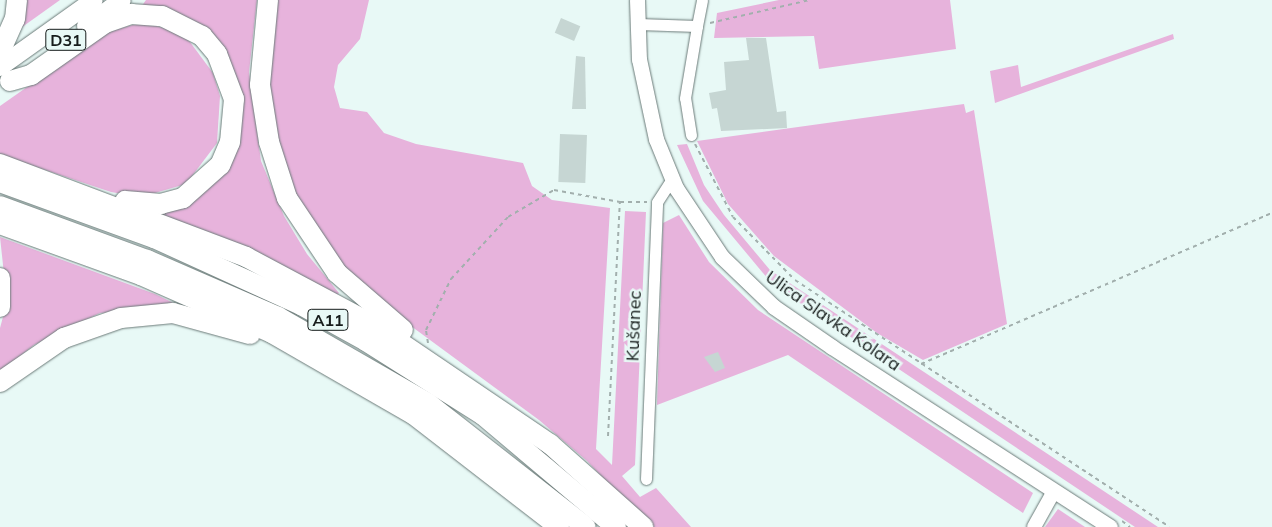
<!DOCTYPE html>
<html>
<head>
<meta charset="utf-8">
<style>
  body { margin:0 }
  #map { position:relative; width:1272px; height:527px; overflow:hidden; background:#e8f9f6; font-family:Mulish,sans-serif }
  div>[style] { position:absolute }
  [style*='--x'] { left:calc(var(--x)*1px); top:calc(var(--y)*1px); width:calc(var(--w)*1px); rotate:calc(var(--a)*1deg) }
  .green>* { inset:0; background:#e7b3dc }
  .building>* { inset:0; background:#c6d6d3; transform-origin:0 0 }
  .path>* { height:2px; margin-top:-1px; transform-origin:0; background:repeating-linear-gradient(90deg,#a2afad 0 4px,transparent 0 8px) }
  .roads { filter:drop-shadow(0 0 1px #6b7a78) drop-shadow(0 0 1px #6b7a78) }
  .minor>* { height:11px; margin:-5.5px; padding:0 5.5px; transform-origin:5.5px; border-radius:5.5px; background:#fff }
  .tertiary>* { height:14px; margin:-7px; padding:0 7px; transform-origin:7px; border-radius:7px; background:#fff }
  .secondary>* { height:15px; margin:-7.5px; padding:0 7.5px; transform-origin:7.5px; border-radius:7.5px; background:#fff }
  .primary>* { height:18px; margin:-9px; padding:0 9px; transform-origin:9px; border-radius:9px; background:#fff }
  .motorway>* { height:20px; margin:-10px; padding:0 10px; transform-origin:10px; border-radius:10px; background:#fff }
  span { translate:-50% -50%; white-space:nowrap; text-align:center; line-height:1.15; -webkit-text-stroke:5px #e8f9f6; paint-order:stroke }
  .shield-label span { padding:1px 4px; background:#e8f9f6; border:1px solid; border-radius:4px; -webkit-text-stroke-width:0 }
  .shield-label { font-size:16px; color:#161c1b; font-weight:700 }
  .street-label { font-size:18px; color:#161c1b }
</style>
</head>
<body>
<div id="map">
  <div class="green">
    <i style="clip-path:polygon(21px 0,60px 0,18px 30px)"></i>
    <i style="clip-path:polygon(146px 0,257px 0,249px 72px,261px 161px,284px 216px,307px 254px,339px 293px,334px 297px,152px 213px,227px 162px,223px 55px,141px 7px)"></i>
    <i style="clip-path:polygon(272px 0,369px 0,360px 39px,338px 65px,334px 87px,340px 108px,367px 112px,384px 133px,416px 144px,523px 163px,532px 186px,552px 200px,610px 208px,596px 449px,612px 465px,625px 211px,646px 212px,635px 465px,622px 476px,640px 497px,656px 488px,691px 527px,649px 527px,587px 461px,539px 420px,351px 282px,298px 209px,267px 113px)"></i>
    <i style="clip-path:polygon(779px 0,950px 0,956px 49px,819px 69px,814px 36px,714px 38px,717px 13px)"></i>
    <i style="clip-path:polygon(143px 22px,177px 32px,190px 42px,213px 73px,220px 96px,217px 143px,186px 184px,141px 197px,111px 192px,0 155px,0 106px,104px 33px)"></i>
    <i style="clip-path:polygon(1173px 34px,1174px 39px,995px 103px,990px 71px,1018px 65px,1021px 87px)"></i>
    <i style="clip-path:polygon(964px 104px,966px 113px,974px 110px,1007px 324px,923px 360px,877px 333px,774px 256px,728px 204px,697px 141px)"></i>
    <i style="clip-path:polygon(687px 144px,704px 185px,724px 215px,770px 270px,1158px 527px,1135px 527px,773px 285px,703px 201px,677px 145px)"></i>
    <i style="clip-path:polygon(679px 215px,709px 262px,758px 310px,1033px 493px,1023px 513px,788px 355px,657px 405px,663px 223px)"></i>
    <i style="clip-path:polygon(0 237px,155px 294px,184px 308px,100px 313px,34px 345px,0 372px,0 328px,7px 302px)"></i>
    <i style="clip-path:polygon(1058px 509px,1085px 527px,1045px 527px)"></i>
  </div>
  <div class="building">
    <i style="left:561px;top:18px;width:21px;height:16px;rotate:23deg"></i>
    <i style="clip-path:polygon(746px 38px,766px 38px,777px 112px,786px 111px,787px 128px,721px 131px,717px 108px,712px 109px,709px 93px,726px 90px,724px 62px,749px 60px)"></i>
    <i style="clip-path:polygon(576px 56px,585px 57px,586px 109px,572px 109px)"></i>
    <i style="left:560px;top:134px;width:27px;height:48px;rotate:2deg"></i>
    <i style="clip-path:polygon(718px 352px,725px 368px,715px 372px,704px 357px)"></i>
  </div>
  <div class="path">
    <i style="--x:710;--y:23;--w:103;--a:-13"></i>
    <i style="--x:695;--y:144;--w:82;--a:62.5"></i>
    <i style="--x:733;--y:217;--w:88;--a:45.5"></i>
    <i style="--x:795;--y:280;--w:448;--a:33.4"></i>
    <i style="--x:428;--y:343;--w:13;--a:-99"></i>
    <i style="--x:426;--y:330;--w:57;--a:-63.9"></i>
    <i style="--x:451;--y:279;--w:84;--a:-47.4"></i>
    <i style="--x:508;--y:217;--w:53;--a:-30.4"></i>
    <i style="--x:554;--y:190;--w:67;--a:10.3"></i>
    <i style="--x:921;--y:364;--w:382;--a:-23.3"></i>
    <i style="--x:608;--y:436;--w:234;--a:-87.1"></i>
    <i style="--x:620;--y:202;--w:27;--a:0"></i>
    <i style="--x:1122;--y:521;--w:10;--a:37"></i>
  </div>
  <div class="roads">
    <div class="minor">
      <i style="--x:638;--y:24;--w:59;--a:1.9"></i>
      <i style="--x:697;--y:26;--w:26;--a:-79"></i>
      <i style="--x:691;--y:135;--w:37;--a:-99"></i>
      <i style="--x:685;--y:98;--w:73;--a:-80.5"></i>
      <i style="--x:646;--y:479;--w:277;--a:-87.7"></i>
      <i style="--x:657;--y:202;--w:27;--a:-57"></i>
    </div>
    <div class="tertiary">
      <i style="--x:1034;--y:527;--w:41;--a:-60.9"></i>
    </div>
    <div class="secondary">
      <i style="--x:637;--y:0;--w:59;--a:88.1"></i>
      <i style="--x:639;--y:59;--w:82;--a:78"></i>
      <i style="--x:656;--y:139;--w:53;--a:67.8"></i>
      <i style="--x:676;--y:188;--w:83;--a:56.3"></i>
      <i style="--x:722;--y:257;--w:72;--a:43.9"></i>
      <i style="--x:774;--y:307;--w:70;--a:34.6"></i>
      <i style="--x:832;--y:347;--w:331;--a:32.9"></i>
    </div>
    <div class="primary">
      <i style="--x:86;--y:26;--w:44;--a:-35.8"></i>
      <i style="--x:0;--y:67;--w:115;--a:-35.5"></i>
    </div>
    <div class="motorway">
      <i style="--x:268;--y:0;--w:85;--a:95.4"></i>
      <i style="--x:260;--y:85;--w:58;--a:81"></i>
      <i style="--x:269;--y:142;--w:59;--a:72.2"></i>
      <i style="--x:287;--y:198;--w:90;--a:56.3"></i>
      <i style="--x:337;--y:273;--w:87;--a:40.8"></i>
      <i style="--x:0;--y:52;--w:36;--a:-66"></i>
      <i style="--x:15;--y:19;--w:19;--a:-84"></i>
      <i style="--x:10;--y:81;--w:22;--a:-16"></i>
      <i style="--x:31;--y:75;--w:90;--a:-35.1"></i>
      <i style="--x:105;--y:23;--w:28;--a:-19"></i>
      <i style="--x:131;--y:14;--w:31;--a:4"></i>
      <i style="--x:162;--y:16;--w:45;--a:26.6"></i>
      <i style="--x:202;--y:36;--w:23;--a:50"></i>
      <i style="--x:217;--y:54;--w:48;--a:69.3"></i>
      <i style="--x:234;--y:99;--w:43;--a:95.3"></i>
      <i style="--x:230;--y:142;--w:25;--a:113"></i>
      <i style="--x:220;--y:165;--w:50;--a:138.3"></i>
      <i style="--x:183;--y:198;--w:23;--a:165"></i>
      <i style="--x:161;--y:204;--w:36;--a:-175"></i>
      <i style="--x:0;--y:164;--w:263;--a:20.7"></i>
      <i style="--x:246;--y:257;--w:149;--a:28.1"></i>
      <i style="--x:377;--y:327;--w:209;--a:34.1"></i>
      <i style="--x:550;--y:444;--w:125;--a:41.7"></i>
      <i style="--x:0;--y:182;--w:164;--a:20"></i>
      <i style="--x:154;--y:238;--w:162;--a:24.5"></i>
      <i style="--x:301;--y:305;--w:74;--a:29"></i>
      <i style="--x:366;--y:341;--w:138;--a:32.3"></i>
      <i style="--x:483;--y:415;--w:174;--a:40.1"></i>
      <i style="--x:0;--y:206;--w:157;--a:20.2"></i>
      <i style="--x:147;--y:260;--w:143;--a:23.5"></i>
      <i style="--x:278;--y:317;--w:174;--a:29.9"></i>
      <i style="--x:429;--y:404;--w:199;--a:38.1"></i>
      <i style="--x:0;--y:224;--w:150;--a:19.9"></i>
      <i style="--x:141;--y:275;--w:143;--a:23.9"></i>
      <i style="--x:272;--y:333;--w:163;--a:29.9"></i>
      <i style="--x:413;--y:414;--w:185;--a:37.7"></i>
      <i style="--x:0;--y:278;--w:29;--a:90"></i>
      <i style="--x:0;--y:382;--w:78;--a:-34.5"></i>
      <i style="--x:64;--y:338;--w:60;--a:-19.3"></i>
      <i style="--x:121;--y:318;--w:52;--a:-5.5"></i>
      <i style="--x:173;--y:313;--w:80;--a:15.3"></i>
    </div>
  </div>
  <div class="shield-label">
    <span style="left:66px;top:40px">D31</span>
    <span style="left:328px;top:320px">A11</span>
  </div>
  <div class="street-label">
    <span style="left:833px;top:321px;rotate:35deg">Ulica Slavka Kolara</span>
    <span style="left:634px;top:326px;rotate:-88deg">Kušanec</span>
  </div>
</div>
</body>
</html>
